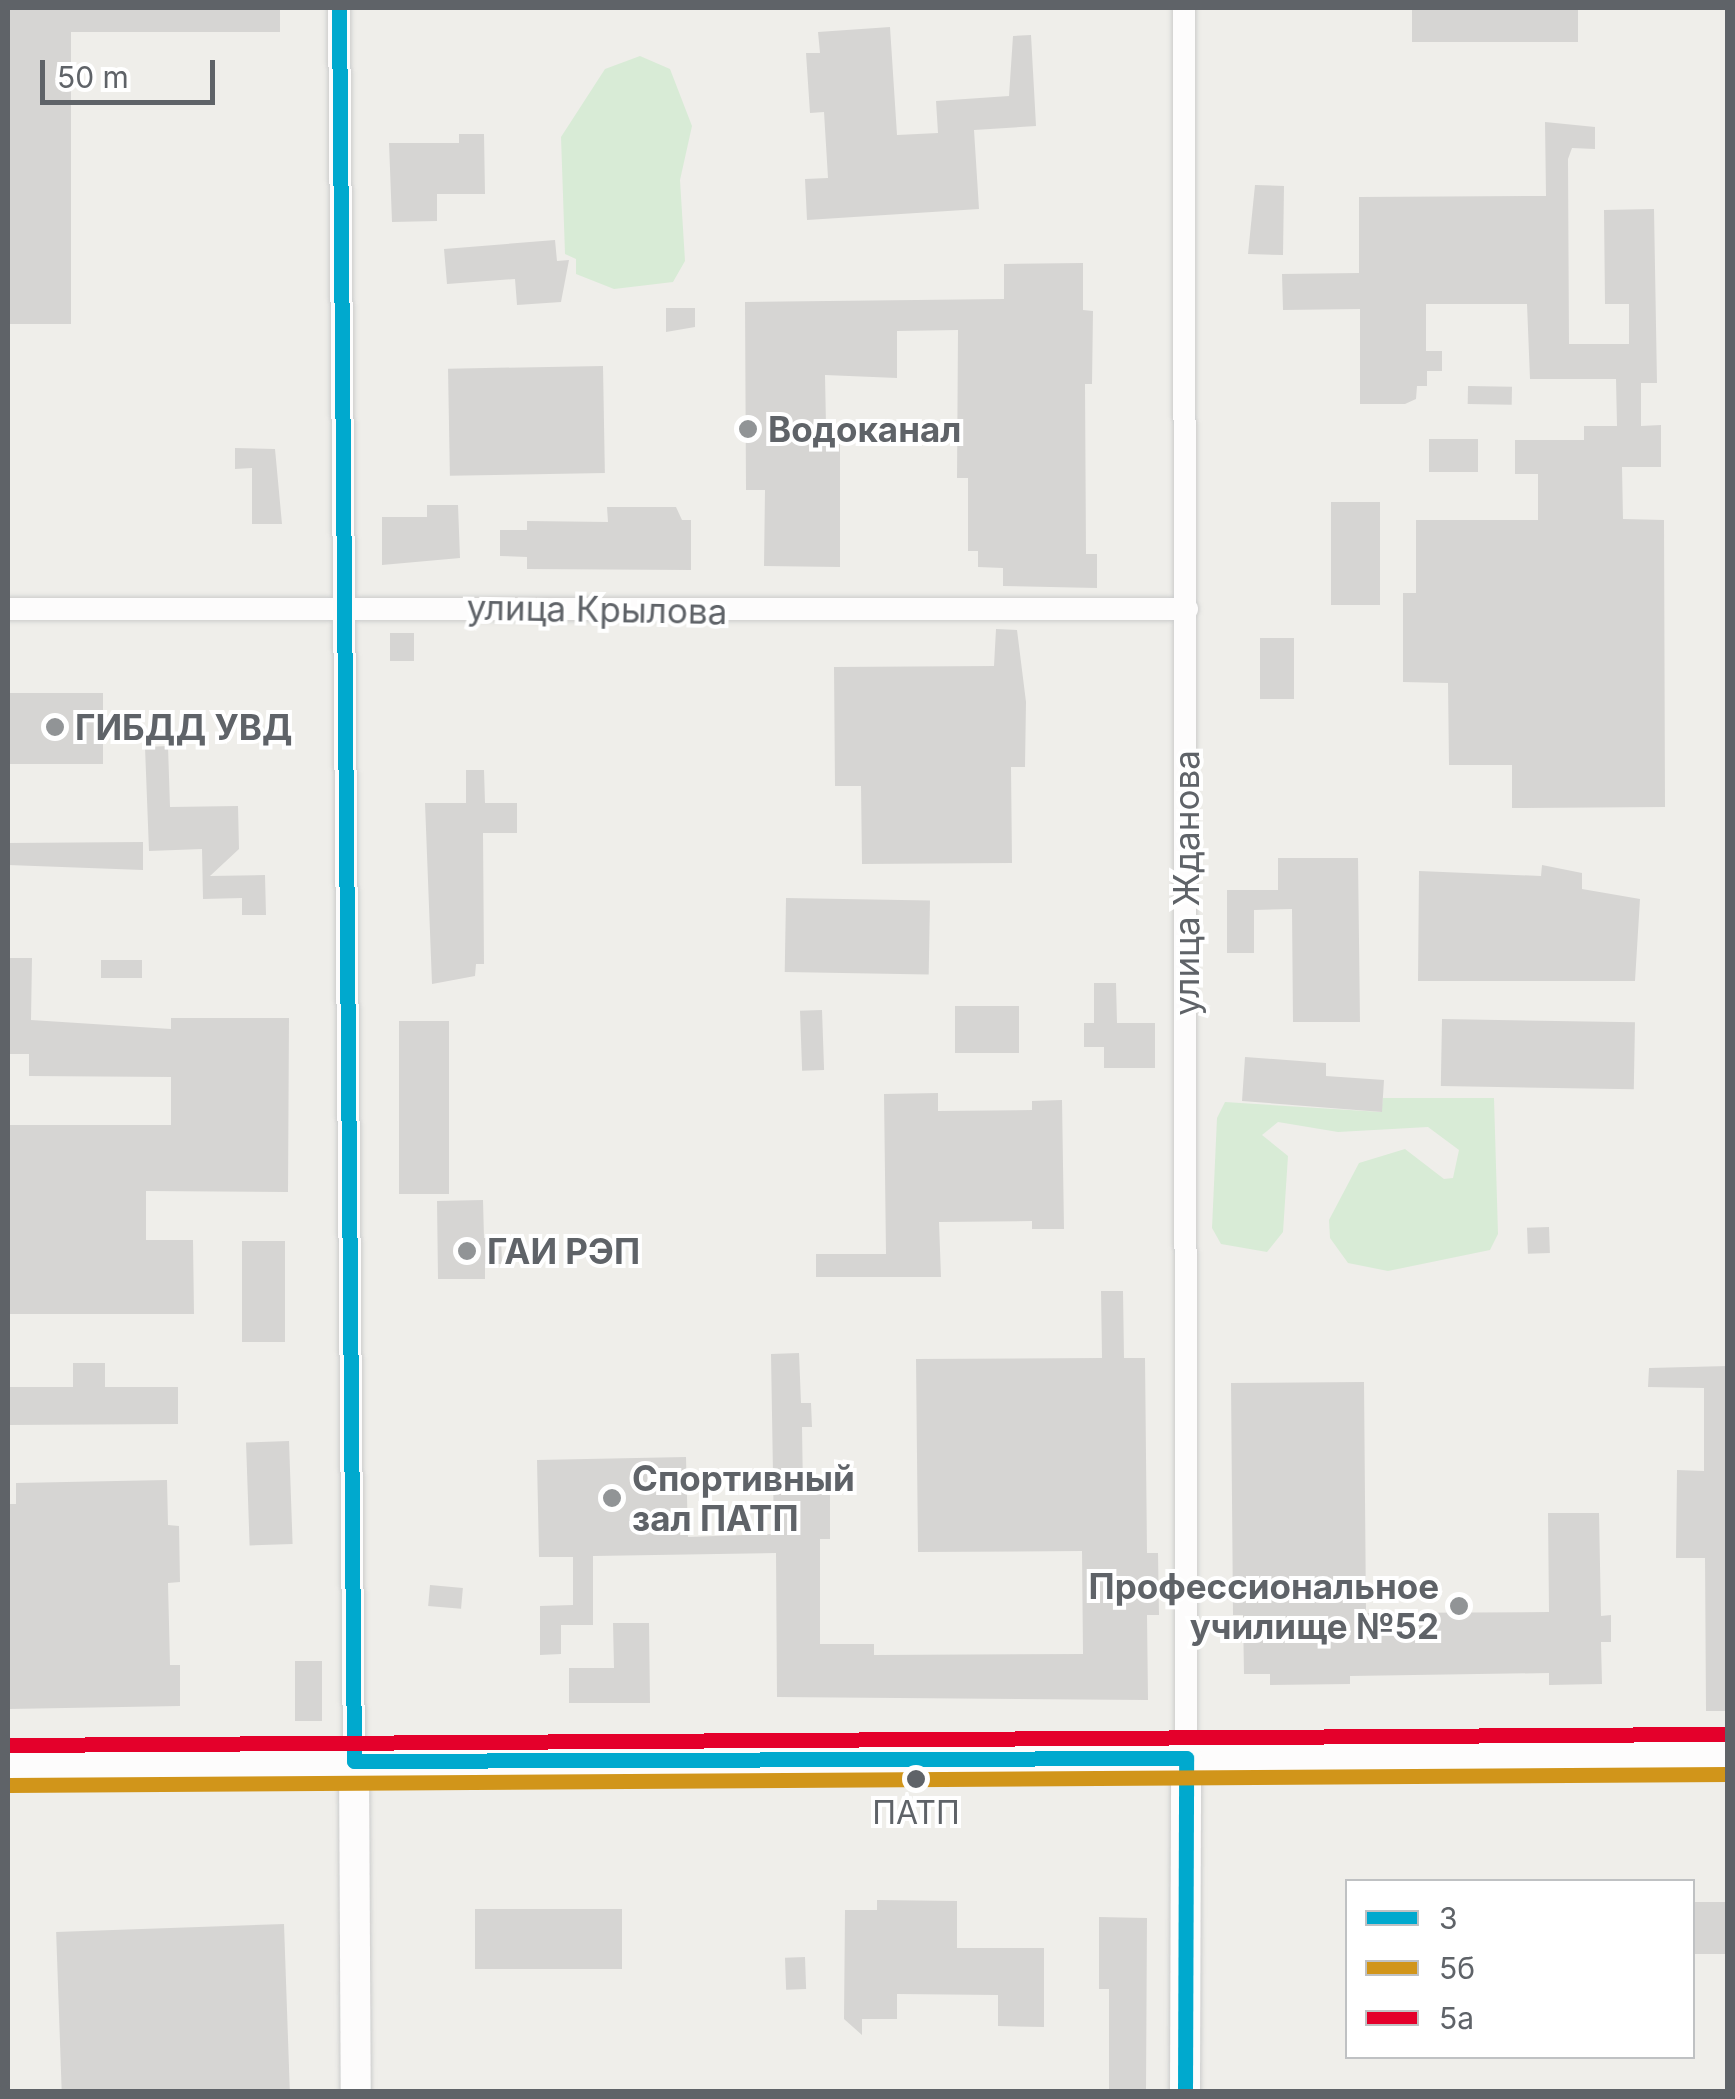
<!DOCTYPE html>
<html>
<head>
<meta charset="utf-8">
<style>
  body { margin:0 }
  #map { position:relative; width:1735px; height:2099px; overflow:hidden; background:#efeeea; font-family:Inter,sans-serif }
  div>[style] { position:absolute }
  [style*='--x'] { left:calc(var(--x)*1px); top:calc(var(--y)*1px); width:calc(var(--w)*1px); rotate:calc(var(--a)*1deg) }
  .green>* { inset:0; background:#d8ebd6 }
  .building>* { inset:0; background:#d6d5d3; transform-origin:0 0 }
  .roads { filter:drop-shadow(0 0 2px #cbcccc) drop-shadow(0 0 2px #cbcccc) }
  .street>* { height:22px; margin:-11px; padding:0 11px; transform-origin:11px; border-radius:11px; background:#fdfcfc }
  .secondary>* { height:30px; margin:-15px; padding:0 15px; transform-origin:15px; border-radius:15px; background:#fdfcfc }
  .bus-1>* { height:15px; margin:-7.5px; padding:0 7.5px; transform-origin:7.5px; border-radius:7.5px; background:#00a9ce }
  .bus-2>* { height:15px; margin:-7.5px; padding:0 7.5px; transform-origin:7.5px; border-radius:7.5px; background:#d1951a }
  .bus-3>* { height:15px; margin:-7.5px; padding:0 7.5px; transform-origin:7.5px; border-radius:7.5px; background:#e4002b }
  .dots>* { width:28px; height:28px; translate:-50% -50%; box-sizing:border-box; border:5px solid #fff; border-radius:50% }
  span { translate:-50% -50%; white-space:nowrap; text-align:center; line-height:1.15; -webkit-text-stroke:8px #fff; paint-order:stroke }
  .bus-label { font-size:32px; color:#5f6368 }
  .poi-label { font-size:35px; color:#5f6368; font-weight:700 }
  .left { translate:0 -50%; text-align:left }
  .right { translate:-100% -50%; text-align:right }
  .street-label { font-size:35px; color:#5f6368 }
  .frame { position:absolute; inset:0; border:10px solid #5f6368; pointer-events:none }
  .legend { position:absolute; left:1345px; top:1879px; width:350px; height:180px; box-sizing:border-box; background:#fff; border:2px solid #bfc1c3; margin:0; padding:12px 18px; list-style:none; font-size:30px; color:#5f6368 }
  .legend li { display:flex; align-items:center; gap:20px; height:50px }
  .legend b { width:50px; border:2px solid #bfc1c3 }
  .scale { position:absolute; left:40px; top:60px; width:175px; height:45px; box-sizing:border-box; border:5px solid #5f6368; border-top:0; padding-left:12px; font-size:30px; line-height:35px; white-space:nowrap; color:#5f6368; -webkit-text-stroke:8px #fff; paint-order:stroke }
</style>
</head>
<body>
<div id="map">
  <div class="green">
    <i style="clip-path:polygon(640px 56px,670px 69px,692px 126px,680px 180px,685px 261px,673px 282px,614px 289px,576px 274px,576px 259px,565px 254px,561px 137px,605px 69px)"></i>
    <i style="clip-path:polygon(1383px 1098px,1494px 1098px,1498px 1234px,1490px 1250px,1388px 1271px,1348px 1263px,1330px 1238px,1329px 1220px,1359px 1163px,1405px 1149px,1444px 1179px,1453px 1178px,1459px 1150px,1428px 1127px,1338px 1132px,1278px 1122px,1262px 1135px,1288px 1156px,1283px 1232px,1267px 1252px,1221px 1244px,1212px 1228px,1217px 1118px,1225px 1102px,1381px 1112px)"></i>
  </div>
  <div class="building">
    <i style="clip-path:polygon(8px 8px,280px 8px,280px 32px,71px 32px,71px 324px,8px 324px)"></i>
    <i style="left:1412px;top:8px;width:166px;height:34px"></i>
    <i style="clip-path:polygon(890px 27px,897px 135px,938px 133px,936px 101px,1009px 96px,1013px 36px,1031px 35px,1036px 126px,974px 130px,979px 209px,807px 220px,805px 179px,828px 178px,824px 112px,810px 113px,806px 53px,820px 53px,818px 32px)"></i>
    <i style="clip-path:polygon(1545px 122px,1595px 127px,1595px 149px,1572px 148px,1568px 159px,1569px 344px,1629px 344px,1629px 304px,1605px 304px,1604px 210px,1654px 209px,1657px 383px,1641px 383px,1641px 426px,1661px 425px,1661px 467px,1622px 467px,1623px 519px,1664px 520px,1665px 807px,1512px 808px,1512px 765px,1449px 765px,1448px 683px,1403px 682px,1403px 593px,1416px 593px,1416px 520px,1538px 520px,1538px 474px,1515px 474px,1515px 440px,1584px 440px,1584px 426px,1617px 426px,1616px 379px,1530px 379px,1527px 304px,1426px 304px,1426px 351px,1442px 351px,1442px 371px,1427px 371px,1427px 386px,1417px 386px,1416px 399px,1405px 404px,1360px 404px,1360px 309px,1283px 310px,1282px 274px,1359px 273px,1359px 197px,1546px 196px)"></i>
    <i style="clip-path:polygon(459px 134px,484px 134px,485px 194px,437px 194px,437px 221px,392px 222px,389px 143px,459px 143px)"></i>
    <i style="clip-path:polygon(1255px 185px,1284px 186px,1283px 255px,1248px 254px)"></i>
    <i style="clip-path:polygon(555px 240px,557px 261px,569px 260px,561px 302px,517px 305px,515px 279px,447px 284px,444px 249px)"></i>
    <i style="clip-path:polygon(1083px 263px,1083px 310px,1093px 311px,1092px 384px,1085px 384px,1086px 554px,1097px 554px,1097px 588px,1003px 586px,1003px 568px,978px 567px,978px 551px,968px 551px,968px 478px,957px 478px,958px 330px,897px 331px,897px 378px,825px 375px,826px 426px,840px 426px,840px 567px,764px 566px,765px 490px,746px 490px,745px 302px,1004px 299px,1004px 264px)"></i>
    <i style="clip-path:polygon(666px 308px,695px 308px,695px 327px,666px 332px)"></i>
    <i style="left:603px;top:366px;width:107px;height:155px;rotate:89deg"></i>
    <i style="left:1468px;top:386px;width:44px;height:18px;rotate:1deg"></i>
    <i style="left:1429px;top:439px;width:49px;height:33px"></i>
    <i style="clip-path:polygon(235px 448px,275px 449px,282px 524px,252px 524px,252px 468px,235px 469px)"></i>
    <i style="left:1331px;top:502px;width:49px;height:103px"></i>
    <i style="clip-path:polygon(427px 505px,458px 505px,460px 558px,382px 565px,382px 517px,427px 517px)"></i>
    <i style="clip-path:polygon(607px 507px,676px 507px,682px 520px,691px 520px,691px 570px,527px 569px,527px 557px,500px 556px,500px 530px,527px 530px,527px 521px,608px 522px)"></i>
    <i style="clip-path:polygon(996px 629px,1017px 630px,1026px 702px,1025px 767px,1011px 767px,1012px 863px,862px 864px,861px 786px,835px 786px,834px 667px,994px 666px)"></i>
    <i style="left:414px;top:633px;width:28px;height:24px;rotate:90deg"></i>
    <i style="left:1260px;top:638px;width:34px;height:61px"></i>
    <i style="left:8px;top:693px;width:95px;height:71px"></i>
    <i style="clip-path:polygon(168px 746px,170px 807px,238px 806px,239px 849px,210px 876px,265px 875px,266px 915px,242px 915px,242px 898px,203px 899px,202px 849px,149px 851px,145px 747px)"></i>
    <i style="clip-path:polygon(466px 770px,484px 770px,485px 803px,517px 803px,517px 833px,483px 833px,484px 964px,476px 964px,475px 976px,432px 984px,425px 803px,466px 803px)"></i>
    <i style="clip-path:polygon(143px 842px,143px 870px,8px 865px,8px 843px)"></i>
    <i style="clip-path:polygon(1278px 858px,1358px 858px,1360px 1022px,1293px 1022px,1292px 909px,1254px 910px,1254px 953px,1227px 953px,1227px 890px,1278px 890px)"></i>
    <i style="clip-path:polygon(1542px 865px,1582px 873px,1582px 889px,1640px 899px,1635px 981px,1418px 981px,1419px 871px,1541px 876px)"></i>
    <i style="left:786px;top:898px;width:144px;height:74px;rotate:1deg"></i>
    <i style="clip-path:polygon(8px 958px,32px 958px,31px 1020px,171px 1029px,171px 1018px,289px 1018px,288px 1192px,146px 1191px,146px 1240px,193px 1240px,194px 1314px,8px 1314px,8px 1125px,171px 1125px,171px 1077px,29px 1076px,29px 1054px,8px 1054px)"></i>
    <i style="left:101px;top:960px;width:41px;height:18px"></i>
    <i style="clip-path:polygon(1094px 983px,1116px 983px,1117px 1023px,1155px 1023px,1155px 1068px,1104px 1068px,1104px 1047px,1084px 1047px,1084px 1023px,1094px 1023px)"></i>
    <i style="left:955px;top:1006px;width:64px;height:47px"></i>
    <i style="left:822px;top:1010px;width:60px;height:22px;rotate:88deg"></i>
    <i style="left:1442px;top:1019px;width:193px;height:67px;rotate:1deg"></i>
    <i style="left:399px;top:1021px;width:50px;height:173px"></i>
    <i style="clip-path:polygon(1245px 1057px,1326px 1063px,1326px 1076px,1384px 1080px,1382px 1112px,1242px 1101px)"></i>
    <i style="clip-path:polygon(938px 1093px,938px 1111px,1032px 1110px,1032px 1101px,1062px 1100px,1064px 1229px,1032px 1229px,1032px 1221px,939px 1222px,941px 1277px,816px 1277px,816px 1254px,886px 1254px,884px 1094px)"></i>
    <i style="clip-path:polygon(483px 1200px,484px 1238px,501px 1237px,502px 1264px,485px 1264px,485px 1279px,438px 1279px,437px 1201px)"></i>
    <i style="left:1549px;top:1227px;width:26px;height:22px;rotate:88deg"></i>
    <i style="left:242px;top:1241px;width:43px;height:101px"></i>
    <i style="clip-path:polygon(1101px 1291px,1123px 1291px,1124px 1358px,1145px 1358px,1147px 1553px,1158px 1553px,1159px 1615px,1147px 1615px,1148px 1700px,777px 1697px,776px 1553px,593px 1556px,593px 1625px,561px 1625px,561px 1654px,540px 1655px,540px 1606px,573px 1605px,573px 1557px,539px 1557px,537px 1460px,686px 1457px,688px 1537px,774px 1534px,771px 1354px,799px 1353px,801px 1403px,811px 1403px,812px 1427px,802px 1427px,803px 1492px,830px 1492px,830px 1539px,820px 1539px,820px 1644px,874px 1644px,874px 1655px,1083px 1654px,1082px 1551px,918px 1552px,916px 1359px,1102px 1358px)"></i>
    <i style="clip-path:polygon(73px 1363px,105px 1363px,105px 1387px,178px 1387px,178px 1424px,8px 1425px,8px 1387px,73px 1387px)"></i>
    <i style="clip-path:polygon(1728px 1366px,1728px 1711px,1706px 1711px,1705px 1558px,1676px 1558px,1677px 1470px,1704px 1471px,1704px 1388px,1648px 1387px,1649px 1368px)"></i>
    <i style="clip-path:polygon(1364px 1382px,1366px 1613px,1549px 1612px,1548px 1513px,1599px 1513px,1601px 1616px,1611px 1615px,1611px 1642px,1601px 1642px,1602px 1684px,1549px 1685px,1549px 1673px,1350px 1676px,1350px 1684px,1270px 1685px,1270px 1674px,1244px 1674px,1243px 1615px,1233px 1615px,1231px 1383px)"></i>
    <i style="left:289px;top:1441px;width:103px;height:43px;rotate:88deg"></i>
    <i style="clip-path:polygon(167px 1480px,168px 1525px,179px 1526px,180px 1582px,168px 1583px,170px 1665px,180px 1665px,180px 1706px,8px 1709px,8px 1504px,16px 1504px,16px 1483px)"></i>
    <i style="left:430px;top:1585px;width:33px;height:21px;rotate:5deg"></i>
    <i style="clip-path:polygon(613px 1623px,649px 1623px,650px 1703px,569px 1703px,569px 1668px,614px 1668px)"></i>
    <i style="left:295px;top:1661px;width:27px;height:60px"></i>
    <i style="clip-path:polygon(877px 1900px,957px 1901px,957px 1948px,1044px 1948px,1044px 2027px,998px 2026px,998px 1995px,897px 1994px,897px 2019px,862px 2019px,862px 2035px,844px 2019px,845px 1910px,877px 1910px)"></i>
    <i style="left:1694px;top:1902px;width:34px;height:52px"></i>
    <i style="left:475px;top:1909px;width:147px;height:60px"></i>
    <i style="clip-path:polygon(1099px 1917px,1147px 1918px,1146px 2092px,1109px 2092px,1109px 1989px,1099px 1989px)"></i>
    <i style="left:284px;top:1924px;width:168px;height:228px;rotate:88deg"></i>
    <i style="left:805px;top:1957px;width:32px;height:20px;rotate:88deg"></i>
  </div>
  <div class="roads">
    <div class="street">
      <i style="--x:339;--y:8;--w:1753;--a:89.51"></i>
      <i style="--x:1184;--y:8;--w:1750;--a:89.93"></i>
      <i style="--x:8;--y:609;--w:1179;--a:0"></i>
    </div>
    <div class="secondary">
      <i style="--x:354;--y:1761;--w:331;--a:89.7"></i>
      <i style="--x:8;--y:1765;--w:1720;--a:-0.37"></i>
      <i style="--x:1185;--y:2092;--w:334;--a:-89.8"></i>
    </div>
  </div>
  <div class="bus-1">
    <i style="--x:339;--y:8;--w:1753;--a:89.51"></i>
    <i style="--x:354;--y:1761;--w:832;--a:-0.21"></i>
    <i style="--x:1185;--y:2092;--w:334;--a:-89.8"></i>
  </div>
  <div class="bus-2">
    <i style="--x:8;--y:1785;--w:1720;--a:-0.37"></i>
  </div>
  <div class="bus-3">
    <i style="--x:8;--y:1745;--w:1720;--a:-0.37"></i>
  </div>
  <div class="dots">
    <i style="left:748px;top:429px;background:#919496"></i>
    <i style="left:55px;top:727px;background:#919496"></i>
    <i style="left:467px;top:1251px;background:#919496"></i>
    <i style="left:612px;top:1498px;background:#919496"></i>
    <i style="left:1459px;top:1606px;background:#919496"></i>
    <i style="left:916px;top:1779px;background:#5f6368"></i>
  </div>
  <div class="bus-label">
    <span style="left:916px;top:1813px">ПАТП</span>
  </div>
  <div class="poi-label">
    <span class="left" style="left:768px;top:429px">Водоканал</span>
    <span class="left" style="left:75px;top:727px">ГИБДД УВД</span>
    <span class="left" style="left:487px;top:1251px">ГАИ РЭП</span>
    <span class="left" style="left:632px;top:1498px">Спортивный<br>зал ПАТП</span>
    <span class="right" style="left:1439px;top:1606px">Профессиональное<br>училище №52</span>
  </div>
  <div class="street-label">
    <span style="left:597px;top:609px;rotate:1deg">улица Крылова</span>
    <span style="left:1186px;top:883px;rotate:-90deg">улица Жданова</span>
  </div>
  <div class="frame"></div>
  <ul class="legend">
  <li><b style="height:12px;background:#00a9ce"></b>3</li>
  <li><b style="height:12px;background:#d1951a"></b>5б</li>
  <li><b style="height:12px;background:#e4002b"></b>5а</li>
  </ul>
  <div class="scale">50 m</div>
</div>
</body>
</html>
